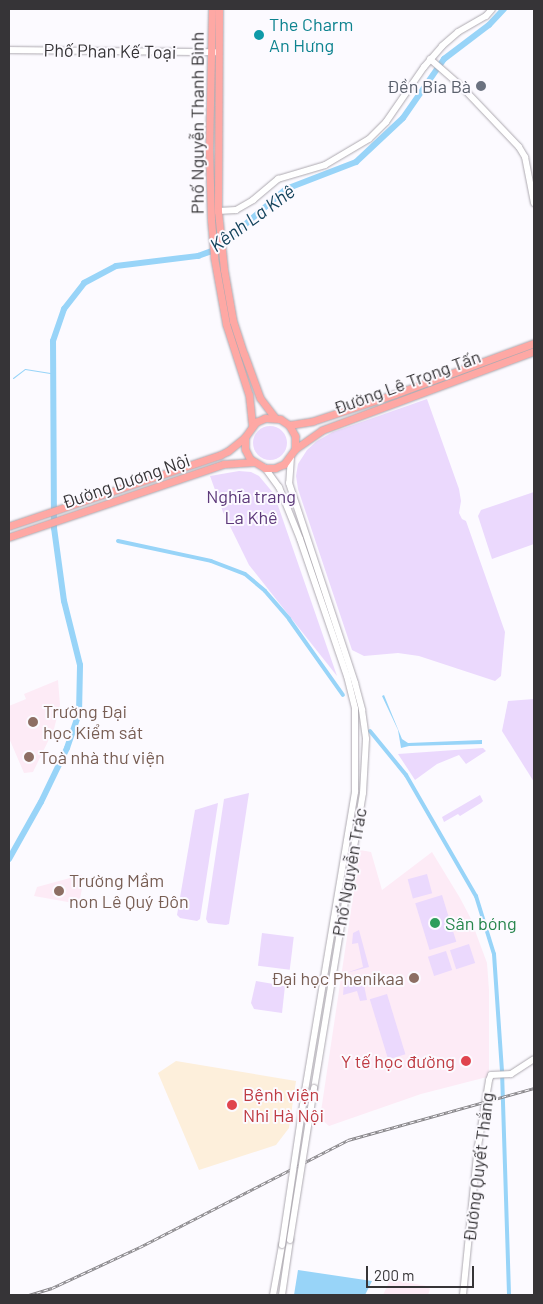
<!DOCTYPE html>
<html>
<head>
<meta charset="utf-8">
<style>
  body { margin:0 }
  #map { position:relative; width:543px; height:1304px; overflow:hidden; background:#fcfaff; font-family:Barlow,sans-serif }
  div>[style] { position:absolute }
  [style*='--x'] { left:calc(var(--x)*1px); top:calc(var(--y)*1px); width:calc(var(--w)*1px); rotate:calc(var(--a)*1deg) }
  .education>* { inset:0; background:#fdebf6 }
  .medical>* { inset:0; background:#fdefdb }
  .green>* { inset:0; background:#ebd9fd; transform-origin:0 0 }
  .round { border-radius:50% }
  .water>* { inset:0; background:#98d4f8 }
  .stream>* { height:1px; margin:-0.5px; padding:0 0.5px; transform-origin:0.5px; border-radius:0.5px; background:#98d4f8 }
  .canal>* { height:4px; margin:-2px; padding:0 2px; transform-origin:2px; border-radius:2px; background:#98d4f8 }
  .river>* { height:6px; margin:-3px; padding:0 3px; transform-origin:3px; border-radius:3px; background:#98d4f8 }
  .roads { filter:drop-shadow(0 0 1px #ada9b0) drop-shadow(0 0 1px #ada9b0) }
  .secondary>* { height:6px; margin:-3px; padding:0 3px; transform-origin:3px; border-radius:3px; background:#fff }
  .primary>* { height:7px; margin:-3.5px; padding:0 3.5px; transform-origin:3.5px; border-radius:3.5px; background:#fea8a4 }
  .rail>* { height:3px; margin-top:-1.5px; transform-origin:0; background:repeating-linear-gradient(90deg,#fcfaff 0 4px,#868488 0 8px); box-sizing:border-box; border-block:1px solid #868488 }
  .bridges { filter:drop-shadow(0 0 1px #ada9b0) drop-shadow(0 0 1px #ada9b0) }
  .secondary-bridge>* { height:6px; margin:-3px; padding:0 3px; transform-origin:3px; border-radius:3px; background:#fff }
  .dots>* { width:14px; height:14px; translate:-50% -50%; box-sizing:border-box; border:2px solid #fcfaff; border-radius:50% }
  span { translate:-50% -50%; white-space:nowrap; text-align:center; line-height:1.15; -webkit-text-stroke:4px #fcfaff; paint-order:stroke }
  .culture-label { font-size:18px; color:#0d838f }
  .left { translate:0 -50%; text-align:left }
  .street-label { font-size:18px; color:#363437 }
  .worship-label { font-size:18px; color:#5b616d }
  .right { translate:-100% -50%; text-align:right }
  .park-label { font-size:18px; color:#5c3879 }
  .education-label { font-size:18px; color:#785e54 }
  .leisure-label { font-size:18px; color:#27864d }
  .health-label { font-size:18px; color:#be3a42 }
  .water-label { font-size:19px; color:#14435c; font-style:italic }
  .frame { position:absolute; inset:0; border:10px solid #363437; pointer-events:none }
  .scale { position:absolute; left:366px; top:1266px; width:108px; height:22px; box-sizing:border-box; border:2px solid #363437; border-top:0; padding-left:6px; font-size:15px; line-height:18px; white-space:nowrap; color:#363437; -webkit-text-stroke:4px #fcfaff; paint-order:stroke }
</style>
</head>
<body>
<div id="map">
  <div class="education">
    <i style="clip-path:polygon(58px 680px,60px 705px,54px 729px,33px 772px,24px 773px,9px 738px,9px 706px,26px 699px,24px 694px)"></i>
    <i style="clip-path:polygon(360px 850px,371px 852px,382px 890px,432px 852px,460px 898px,470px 917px,487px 963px,489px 990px,489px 1071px,487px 1077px,421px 1094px,329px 1126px,320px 1118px)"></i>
    <i style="clip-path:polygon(81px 875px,84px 878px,79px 904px,34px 896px,37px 887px)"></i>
    <i style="clip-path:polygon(394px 1280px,427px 1286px,430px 1289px,428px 1295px,383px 1295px,389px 1282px)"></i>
  </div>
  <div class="medical">
    <i style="clip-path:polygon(176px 1061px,296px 1081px,289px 1128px,276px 1145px,199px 1170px,158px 1073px)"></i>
  </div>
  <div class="green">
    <i style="clip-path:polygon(427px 399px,459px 489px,461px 501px,459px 513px,462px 519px,466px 521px,505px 632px,501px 676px,495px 681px,419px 656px,398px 653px,364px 656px,352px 650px,298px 489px,296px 476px,298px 464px,307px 450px,317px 441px,333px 432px)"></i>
    <i class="round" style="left:253px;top:426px;width:34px;height:34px"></i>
    <i style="clip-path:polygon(239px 471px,251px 472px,259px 476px,274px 494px,337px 676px,249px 565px,223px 512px,210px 476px)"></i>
    <i style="clip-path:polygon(534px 492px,534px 544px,492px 559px,478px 516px,481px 510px)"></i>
    <i style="clip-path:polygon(534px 699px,534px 782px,502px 731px,508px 701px)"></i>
    <i style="clip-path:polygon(483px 748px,486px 751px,466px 764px,459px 755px,437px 764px,415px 780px,398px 754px)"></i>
    <i style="clip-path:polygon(249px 793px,229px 924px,226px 925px,208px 923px,206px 919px,224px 799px)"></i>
    <i style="clip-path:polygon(480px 795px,483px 801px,481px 803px,460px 816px,458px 814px,444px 822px,442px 817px)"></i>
    <i style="clip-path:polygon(218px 803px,200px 919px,197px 921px,180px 918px,177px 915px,195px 810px)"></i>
    <i style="left:427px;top:874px;width:20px;height:20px;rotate:75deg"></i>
    <i style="left:442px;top:895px;width:49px;height:28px;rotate:73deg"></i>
    <i style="clip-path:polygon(359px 930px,369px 967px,346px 973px,363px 967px,358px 943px,352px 944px,353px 933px)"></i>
    <i style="left:262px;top:933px;width:32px;height:33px;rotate:7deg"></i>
    <i style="left:469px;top:944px;width:20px;height:20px;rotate:72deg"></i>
    <i style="left:446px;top:951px;width:20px;height:19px;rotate:72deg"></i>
    <i style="clip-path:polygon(362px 975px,367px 1000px,360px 1001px,357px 991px,343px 995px,344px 983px)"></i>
    <i style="clip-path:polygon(256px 981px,285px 986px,282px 1013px,254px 1009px,251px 1003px)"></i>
    <i style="left:387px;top:994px;width:63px;height:18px;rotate:73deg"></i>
  </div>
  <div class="water">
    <i style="clip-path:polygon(384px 695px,402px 739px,408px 743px,482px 740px,482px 744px,409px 746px,401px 748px,398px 730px,382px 696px)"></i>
    <i style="clip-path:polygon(298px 1270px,372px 1281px,365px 1295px,294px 1295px)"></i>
  </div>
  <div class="stream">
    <i style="--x:13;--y:378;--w:15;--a:-37"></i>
    <i style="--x:25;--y:369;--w:30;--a:9"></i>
  </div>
  <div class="canal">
    <i style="--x:118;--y:541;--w:95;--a:12.1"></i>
    <i style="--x:211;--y:561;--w:36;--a:21"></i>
    <i style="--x:245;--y:574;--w:26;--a:40"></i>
    <i style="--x:265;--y:591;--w:37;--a:49"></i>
    <i style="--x:289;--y:619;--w:93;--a:54.6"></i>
    <i style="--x:370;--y:731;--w:57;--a:50.7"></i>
    <i style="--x:406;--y:775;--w:140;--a:60"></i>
    <i style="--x:476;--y:896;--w:61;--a:72.8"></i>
    <i style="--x:494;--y:954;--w:117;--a:86.1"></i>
    <i style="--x:502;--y:1071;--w:224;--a:88.2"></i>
  </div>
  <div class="river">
    <i style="--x:9;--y:859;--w:65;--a:-60.7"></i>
    <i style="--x:41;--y:802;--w:60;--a:-64.3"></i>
    <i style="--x:67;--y:748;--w:36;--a:-71"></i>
    <i style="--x:79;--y:714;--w:49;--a:-88.8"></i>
    <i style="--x:80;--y:665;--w:66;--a:-104"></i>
    <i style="--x:64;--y:601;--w:74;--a:-97.8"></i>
    <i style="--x:54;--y:528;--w:187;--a:-90.3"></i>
    <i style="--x:53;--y:341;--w:34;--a:-71"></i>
    <i style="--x:64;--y:309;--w:33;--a:-52"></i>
    <i style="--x:84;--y:283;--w:36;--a:-28"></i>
    <i style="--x:116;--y:266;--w:83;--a:-7"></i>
    <i style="--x:198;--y:256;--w:20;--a:-20"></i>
    <i style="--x:217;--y:249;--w:91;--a:-41"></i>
    <i style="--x:286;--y:189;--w:75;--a:-21.1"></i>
    <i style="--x:356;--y:162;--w:64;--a:-43.1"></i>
    <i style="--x:403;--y:118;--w:72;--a:-55.2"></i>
    <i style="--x:444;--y:59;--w:56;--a:-37.1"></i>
    <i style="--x:489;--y:25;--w:22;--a:-47"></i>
  </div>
  <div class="roads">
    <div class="secondary">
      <i style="--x:9;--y:50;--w:206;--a:0.6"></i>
      <i style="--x:430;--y:59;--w:41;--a:41.1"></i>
      <i style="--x:461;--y:86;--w:84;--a:46.4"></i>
      <i style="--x:519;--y:147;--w:12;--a:59"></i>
      <i style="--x:525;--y:157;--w:47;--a:78.9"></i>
      <i style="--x:218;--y:211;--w:18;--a:-3"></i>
      <i style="--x:236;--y:210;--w:20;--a:-30"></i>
      <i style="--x:253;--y:200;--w:33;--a:-40"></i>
      <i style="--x:278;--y:179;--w:49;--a:-16.6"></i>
      <i style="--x:325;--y:165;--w:51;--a:-30.6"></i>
      <i style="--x:369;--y:139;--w:24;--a:-45"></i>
      <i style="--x:386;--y:122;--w:67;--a:-55.4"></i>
      <i style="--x:424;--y:67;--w:28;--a:-49"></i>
      <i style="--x:442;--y:46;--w:21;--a:-41"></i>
      <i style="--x:458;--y:32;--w:32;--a:-30"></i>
      <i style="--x:486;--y:16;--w:9;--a:-49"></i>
      <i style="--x:291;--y:457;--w:26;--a:94"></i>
      <i style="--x:289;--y:483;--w:211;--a:71.7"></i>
      <i style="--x:355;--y:683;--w:28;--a:75"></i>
      <i style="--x:362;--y:710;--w:29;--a:82"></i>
      <i style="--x:366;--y:739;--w:54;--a:93.2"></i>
      <i style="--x:363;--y:793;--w:299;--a:99.4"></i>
      <i style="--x:265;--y:468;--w:24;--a:54"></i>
      <i style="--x:279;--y:487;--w:56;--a:68"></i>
      <i style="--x:300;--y:539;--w:145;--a:71.1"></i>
      <i style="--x:347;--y:676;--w:34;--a:76"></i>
      <i style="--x:355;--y:709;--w:83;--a:90"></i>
      <i style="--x:355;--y:792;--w:304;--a:99.5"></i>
      <i style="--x:273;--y:1295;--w:51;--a:-79.8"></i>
      <i style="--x:282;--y:1295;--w:56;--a:-81.7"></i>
      <i style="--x:463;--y:1295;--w:150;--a:-84.3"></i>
      <i style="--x:478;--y:1146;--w:67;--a:-80.5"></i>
      <i style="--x:489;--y:1080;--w:5;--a:-68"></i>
      <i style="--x:491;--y:1075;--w:20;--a:-3"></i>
      <i style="--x:511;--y:1074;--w:27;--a:-33"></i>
    </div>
    <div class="primary">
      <i style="--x:212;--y:9;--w:139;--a:91.2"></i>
      <i style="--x:209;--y:148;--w:72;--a:88.4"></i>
      <i style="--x:211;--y:220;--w:37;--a:85"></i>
      <i style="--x:214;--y:257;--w:68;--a:79.8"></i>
      <i style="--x:226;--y:324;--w:75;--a:72.1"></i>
      <i style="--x:249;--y:395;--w:30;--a:84"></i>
      <i style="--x:219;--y:9;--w:202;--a:90.3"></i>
      <i style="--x:218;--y:211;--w:59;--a:84.2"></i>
      <i style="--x:224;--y:270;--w:52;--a:80"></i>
      <i style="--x:233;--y:321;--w:35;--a:72"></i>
      <i style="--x:244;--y:354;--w:47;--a:70"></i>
      <i style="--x:260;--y:398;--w:25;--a:53"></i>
      <i style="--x:289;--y:425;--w:24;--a:-9"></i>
      <i style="--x:313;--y:421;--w:86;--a:-18.2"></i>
      <i style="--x:395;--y:394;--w:148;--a:-20.1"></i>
      <i style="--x:295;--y:449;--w:33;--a:-35"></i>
      <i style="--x:322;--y:430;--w:226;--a:-20.4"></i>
      <i style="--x:9;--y:526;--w:223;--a:-18.6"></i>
      <i style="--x:220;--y:455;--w:9;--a:-27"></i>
      <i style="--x:228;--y:451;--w:22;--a:-39"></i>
      <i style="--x:245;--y:437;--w:19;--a:-54"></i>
      <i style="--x:256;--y:422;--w:10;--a:-24"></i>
      <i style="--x:265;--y:418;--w:15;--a:4"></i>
      <i style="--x:280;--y:419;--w:11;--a:34"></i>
      <i style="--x:289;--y:425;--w:13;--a:61"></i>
      <i style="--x:295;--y:436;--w:13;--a:90"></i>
      <i style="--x:295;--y:449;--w:19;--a:126"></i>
      <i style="--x:284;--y:464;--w:10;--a:156"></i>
      <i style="--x:275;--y:468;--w:10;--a:180"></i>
      <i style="--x:265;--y:468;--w:17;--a:-149"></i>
      <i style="--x:250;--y:459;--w:11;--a:-117"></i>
      <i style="--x:245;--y:449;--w:12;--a:-90"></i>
      <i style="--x:9;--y:537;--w:227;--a:-18.8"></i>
      <i style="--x:224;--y:464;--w:30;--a:-4"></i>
    </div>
  </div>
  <div class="rail">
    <i style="--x:29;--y:1295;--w:24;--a:-17"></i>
    <i style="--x:52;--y:1288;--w:97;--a:-25"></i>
    <i style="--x:140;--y:1247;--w:234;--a:-27.2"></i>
    <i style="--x:348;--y:1140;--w:193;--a:-15.6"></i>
  </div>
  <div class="bridges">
    <div class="secondary-bridge">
      <i style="--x:290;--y:1240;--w:154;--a:-81"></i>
      <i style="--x:282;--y:1245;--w:155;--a:-81.5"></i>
    </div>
  </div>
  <div class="dots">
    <i style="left:259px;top:35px;background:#0f9aa8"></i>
    <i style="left:481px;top:86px;background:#6b7280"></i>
    <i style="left:33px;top:722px;background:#8d6e63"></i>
    <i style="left:29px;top:757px;background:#8d6e63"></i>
    <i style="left:59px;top:891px;background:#8d6e63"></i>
    <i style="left:435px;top:923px;background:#2e9e5b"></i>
    <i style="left:414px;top:978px;background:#8d6e63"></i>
    <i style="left:466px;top:1061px;background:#e0444e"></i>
    <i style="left:232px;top:1105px;background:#e0444e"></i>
  </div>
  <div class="culture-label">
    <span class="left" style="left:269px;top:35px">The Charm<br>An Hưng</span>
  </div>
  <div class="street-label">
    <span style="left:110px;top:51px;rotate:1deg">Phố Phan Kế Toại</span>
    <span style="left:197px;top:123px;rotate:-90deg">Phố Nguyễn Thanh Bình</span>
    <span style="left:407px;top:382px;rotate:-20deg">Đường Lê Trọng Tấn</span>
    <span style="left:126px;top:481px;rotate:-19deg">Đường Dương Nội</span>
    <span style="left:349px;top:872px;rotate:-80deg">Phố Nguyễn Trác</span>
    <span style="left:478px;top:1167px;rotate:-83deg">Đường Quyết Thắng</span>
  </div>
  <div class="worship-label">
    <span class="right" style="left:471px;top:86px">Đền Bia Bà</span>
  </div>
  <div class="park-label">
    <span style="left:251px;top:507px">Nghĩa trang<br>La Khê</span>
  </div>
  <div class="education-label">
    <span class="left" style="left:43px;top:722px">Trường Đại<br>học Kiểm sát</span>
    <span class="left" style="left:39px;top:757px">Toà nhà thư viện</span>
    <span class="left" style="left:69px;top:891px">Trường Mầm<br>non Lê Quý Đôn</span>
    <span class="right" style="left:404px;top:978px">Đại học Phenikaa</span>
  </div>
  <div class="leisure-label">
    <span class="left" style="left:445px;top:923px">Sân bóng</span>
  </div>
  <div class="health-label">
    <span class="right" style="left:455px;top:1061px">Y tế học đường</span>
    <span class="left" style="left:243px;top:1105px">Bệnh viện<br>Nhi Hà Nội</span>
  </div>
  <div class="water-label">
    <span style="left:252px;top:218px;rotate:-36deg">Kênh La Khê</span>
  </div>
  <div class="frame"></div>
  <div class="scale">200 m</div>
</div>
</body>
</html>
